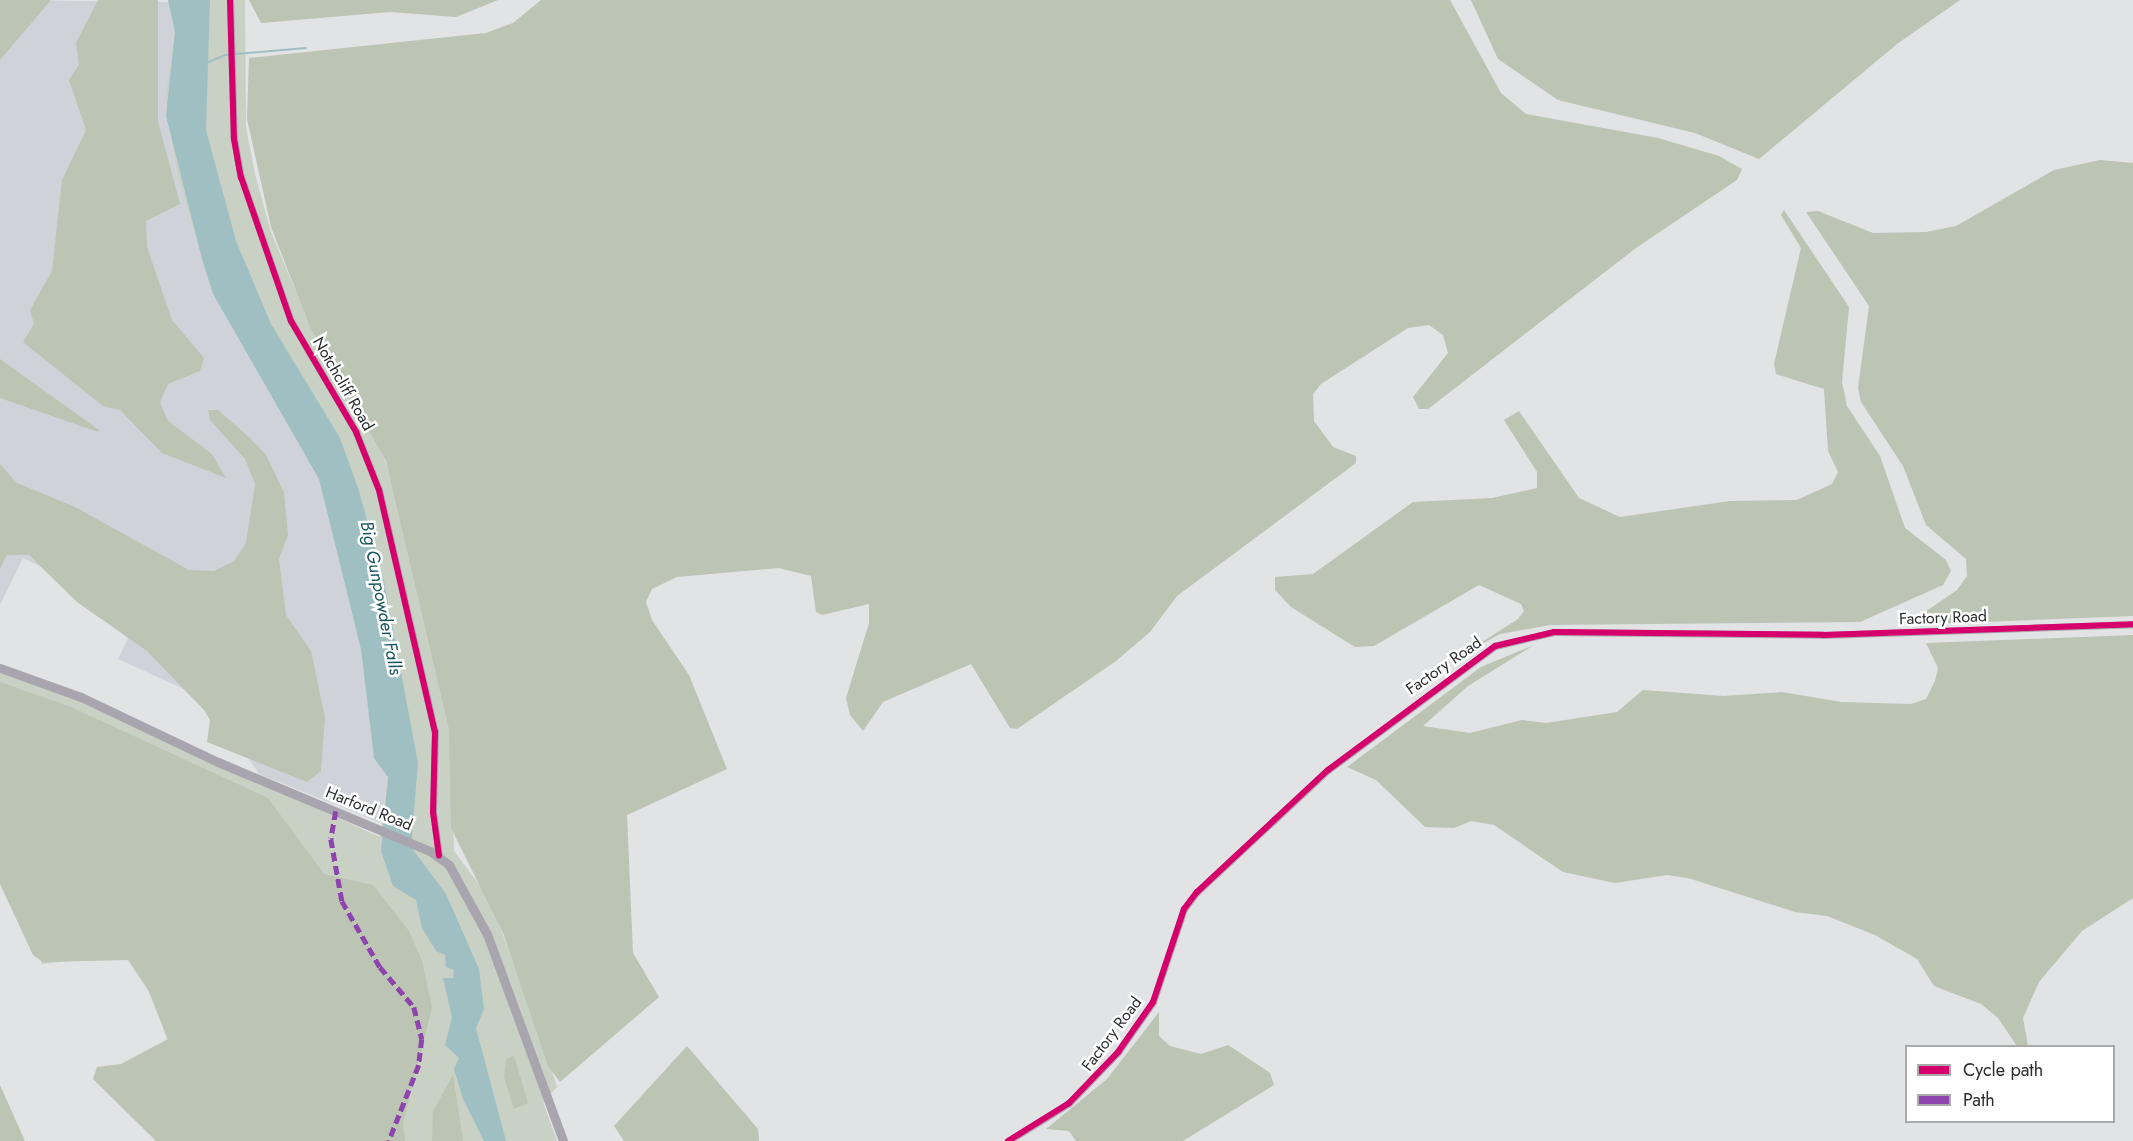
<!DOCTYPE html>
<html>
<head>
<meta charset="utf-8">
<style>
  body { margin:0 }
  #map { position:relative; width:2133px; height:1141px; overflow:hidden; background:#e1e3e5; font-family:Jost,sans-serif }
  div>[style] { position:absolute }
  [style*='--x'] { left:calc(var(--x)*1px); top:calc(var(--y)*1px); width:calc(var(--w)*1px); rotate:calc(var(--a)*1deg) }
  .built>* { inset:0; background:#cfd3d9 }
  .green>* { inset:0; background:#c9d0c4 }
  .forest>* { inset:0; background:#bcc4b4 }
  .water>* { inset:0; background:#9fbfc3 }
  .stream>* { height:2px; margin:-1px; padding:0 1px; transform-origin:1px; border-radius:1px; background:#9fbfc3 }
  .minor>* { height:7px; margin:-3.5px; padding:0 3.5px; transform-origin:3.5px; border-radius:3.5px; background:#aaa6ae }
  .secondary>* { height:9px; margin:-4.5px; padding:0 4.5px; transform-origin:4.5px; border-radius:4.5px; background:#a8a5ae }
  .quiet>* { height:4.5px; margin-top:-2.25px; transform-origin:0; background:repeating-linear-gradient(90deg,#8e44ad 0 9px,transparent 0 13.5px) }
  .cycleway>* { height:6px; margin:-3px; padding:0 3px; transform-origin:3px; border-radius:3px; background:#d6006c }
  span { translate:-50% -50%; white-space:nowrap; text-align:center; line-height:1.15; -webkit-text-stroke:5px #fff; paint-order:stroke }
  .street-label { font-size:16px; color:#2a2b2d }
  .water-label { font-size:18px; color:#17555d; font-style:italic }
  .legend { position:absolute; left:1905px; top:1045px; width:210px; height:78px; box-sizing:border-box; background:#fff; border:2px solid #aaaaab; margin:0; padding:8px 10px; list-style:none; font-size:18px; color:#2a2b2d }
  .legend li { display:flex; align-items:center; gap:12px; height:30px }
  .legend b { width:30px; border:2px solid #aaaaab }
</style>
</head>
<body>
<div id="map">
  <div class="built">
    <i style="clip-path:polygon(0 0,169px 2px,175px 32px,165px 103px,177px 174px,213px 294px,310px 455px,324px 492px,361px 649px,373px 743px,388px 777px,381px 823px,259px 774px,210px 701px,118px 659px,139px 616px,23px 558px,0 605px)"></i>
  </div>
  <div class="green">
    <i style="clip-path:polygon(168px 0,245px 0,246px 127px,255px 174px,271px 232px,309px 323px,379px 445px,394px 486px,450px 729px,454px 851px,489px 898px,543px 1042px,557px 1087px,543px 1102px,557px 1141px,207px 1141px,134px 954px,42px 964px,0 856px,0 673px,81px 701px,380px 837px,388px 777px,374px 758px,364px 664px,324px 492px,310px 455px,213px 294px,177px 174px,165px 100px,175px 32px)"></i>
  </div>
  <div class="forest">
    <i style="clip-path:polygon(0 0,51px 0,0 60px)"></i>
    <i style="clip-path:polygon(98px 0,158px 0,158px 121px,180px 204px,146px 221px,147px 247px,172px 320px,204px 358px,200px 371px,168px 384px,160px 402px,168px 421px,212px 454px,226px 478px,162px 453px,120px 410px,103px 406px,23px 342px,34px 324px,30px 310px,52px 271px,62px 180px,86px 130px,69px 80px,79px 65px,76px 43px)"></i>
    <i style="clip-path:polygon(249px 0,498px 0,456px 17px,390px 12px,261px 23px)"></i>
    <i style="clip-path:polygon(541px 0,1450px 0,1501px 93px,1526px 114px,1658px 138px,1719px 156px,1742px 169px,1737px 180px,1636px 248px,1428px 409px,1419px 409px,1413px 397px,1448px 353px,1443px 335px,1429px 325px,1408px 328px,1321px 384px,1313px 394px,1314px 421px,1333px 447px,1356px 456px,1356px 463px,1177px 596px,1150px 632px,1116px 661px,1017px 729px,1010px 728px,971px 664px,883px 702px,863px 731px,850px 715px,846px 698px,869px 623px,869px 604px,822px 615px,816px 612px,811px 576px,779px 568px,677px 577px,652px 589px,646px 602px,652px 620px,689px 675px,727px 769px,627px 815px,633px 953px,659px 997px,560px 1082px,548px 1066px,503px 933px,451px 828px,449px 729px,386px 461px,310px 327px,271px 227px,247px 119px,249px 58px,486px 33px,513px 23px)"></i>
    <i style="clip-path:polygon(1471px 0,1960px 0,1897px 44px,1759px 159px,1695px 133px,1558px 100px,1498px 59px)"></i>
    <i style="clip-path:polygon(2100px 160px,2133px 163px,2133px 616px,1906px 625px,1957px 590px,1967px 576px,1966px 559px,1926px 525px,1903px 466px,1861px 402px,1858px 388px,1869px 306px,1806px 212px,1818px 211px,1873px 233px,1926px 232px,1956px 226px,2054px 170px)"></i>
    <i style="clip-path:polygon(1784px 210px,1849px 307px,1842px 382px,1847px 406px,1880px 456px,1905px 528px,1946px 560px,1951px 571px,1943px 585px,1860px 622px,1550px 625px,1500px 634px,1460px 656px,1518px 619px,1524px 611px,1521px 604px,1479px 585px,1374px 646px,1355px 647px,1291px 607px,1275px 590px,1275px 577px,1313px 574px,1413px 502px,1492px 498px,1537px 488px,1537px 472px,1504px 420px,1519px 411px,1579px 498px,1620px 517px,1730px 501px,1797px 500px,1832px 484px,1838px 472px,1828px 451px,1824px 389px,1776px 374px,1774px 364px,1801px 248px,1781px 215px)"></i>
    <i style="clip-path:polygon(0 359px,99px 430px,98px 432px,0 398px)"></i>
    <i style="clip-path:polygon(208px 410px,218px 410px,250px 438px,266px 455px,284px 492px,288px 535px,279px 559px,286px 615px,311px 651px,325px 717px,321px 771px,307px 782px,207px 742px,210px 720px,204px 710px,147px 651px,77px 602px,29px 555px,7px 555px,0 569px,0 464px,17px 483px,75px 507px,189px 570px,214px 571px,234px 561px,246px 543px,255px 484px,245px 459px,210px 420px)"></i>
    <i style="clip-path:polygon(2133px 635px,2133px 898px,2082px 931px,2039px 982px,2023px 1018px,2028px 1046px,2017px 1046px,1998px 1018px,1981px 1004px,1934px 986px,1917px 959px,1875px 935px,1827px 916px,1795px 912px,1688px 878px,1667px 875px,1615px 883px,1563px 872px,1494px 825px,1471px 821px,1454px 828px,1425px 827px,1376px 780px,1347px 767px,1481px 667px,1534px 645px,1468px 686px,1423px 726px,1470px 733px,1522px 720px,1546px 723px,1617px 712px,1643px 690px,1723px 696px,1782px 692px,1841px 702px,1911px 704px,1926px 699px,1935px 681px,1938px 668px,1926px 643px)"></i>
    <i style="clip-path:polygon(0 682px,71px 707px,268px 798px,324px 874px,373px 885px,409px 931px,422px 961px,432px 1008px,403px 1123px,405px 1141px,156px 1141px,93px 1079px,97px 1067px,121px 1064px,168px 1039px,150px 993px,128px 960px,43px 962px,33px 955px,0 884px)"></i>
    <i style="clip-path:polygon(1159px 1012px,1159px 1036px,1170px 1046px,1201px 1054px,1228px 1045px,1270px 1073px,1274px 1085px,1183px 1141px,1076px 1141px,1069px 1131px,1046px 1129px,1107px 1079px)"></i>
    <i style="clip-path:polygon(687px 1046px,758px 1129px,759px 1141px,624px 1141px,614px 1126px)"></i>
    <i style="clip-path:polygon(514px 1056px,528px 1103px,514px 1109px,504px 1077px,506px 1059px)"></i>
    <i style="clip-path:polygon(453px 1075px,463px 1141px,432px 1141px,433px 1111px)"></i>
    <i style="clip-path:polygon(0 1085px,25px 1141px,0 1141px)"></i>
  </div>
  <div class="water">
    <i style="clip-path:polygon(168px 0,210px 0,206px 130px,236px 241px,271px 324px,340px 438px,359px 491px,384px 581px,418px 763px,411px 847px,446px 894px,479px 969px,484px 1009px,476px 1028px,506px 1141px,484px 1141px,463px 1099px,454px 1069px,459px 1058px,445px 1045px,452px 1017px,443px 978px,453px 978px,454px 970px,446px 967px,445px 955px,436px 951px,422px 928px,416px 900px,393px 886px,381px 851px,388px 777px,374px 758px,361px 649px,319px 479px,213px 294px,202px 259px,166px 116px,175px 32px)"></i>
  </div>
  <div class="stream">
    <i style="--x:204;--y:64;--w:23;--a:-23"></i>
    <i style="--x:225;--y:55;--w:81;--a:-4.9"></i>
  </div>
  <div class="minor">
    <i style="--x:230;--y:0;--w:139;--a:88.4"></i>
    <i style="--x:234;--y:139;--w:39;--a:80"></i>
    <i style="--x:241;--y:177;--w:152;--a:70.9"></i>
    <i style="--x:291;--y:321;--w:129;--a:59.6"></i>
    <i style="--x:356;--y:432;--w:62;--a:68.4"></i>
    <i style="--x:379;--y:490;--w:248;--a:77"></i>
    <i style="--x:435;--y:732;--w:80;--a:91.4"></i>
    <i style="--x:433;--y:812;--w:44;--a:82.2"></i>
    <i style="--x:1008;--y:1141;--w:72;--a:-31.9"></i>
    <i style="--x:1069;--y:1103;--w:71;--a:-46.1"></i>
    <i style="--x:1118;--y:1052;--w:61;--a:-55"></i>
    <i style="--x:1153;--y:1002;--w:98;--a:-71.6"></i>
    <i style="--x:1184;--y:909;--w:21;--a:-53"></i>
    <i style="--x:1197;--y:892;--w:179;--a:-43"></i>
    <i style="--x:1328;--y:770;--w:208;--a:-36.6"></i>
    <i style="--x:1495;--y:646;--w:61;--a:-13.3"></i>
    <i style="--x:1554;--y:632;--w:269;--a:0.6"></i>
    <i style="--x:1823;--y:635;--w:310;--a:-2"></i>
  </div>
  <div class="secondary">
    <i style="--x:0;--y:668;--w:86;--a:19.7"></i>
    <i style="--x:81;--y:697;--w:152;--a:25.4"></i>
    <i style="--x:218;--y:762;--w:230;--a:22.8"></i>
    <i style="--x:430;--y:851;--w:24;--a:36"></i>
    <i style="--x:449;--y:865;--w:79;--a:61.2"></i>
    <i style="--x:487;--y:934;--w:221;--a:69.8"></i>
  </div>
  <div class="quiet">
    <i style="--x:336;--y:811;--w:28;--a:100"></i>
    <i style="--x:331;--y:839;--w:63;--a:79.9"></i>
    <i style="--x:342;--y:901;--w:76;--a:60.1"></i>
    <i style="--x:380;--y:967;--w:52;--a:49.6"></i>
    <i style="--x:414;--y:1007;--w:33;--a:76"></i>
    <i style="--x:422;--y:1039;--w:26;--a:97"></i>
    <i style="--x:419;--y:1065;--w:82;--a:111.5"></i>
  </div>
  <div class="cycleway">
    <i style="--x:230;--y:0;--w:139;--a:88.4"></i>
    <i style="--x:234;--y:139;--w:39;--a:80"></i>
    <i style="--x:241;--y:177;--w:152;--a:70.9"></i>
    <i style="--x:291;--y:321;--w:129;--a:59.6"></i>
    <i style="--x:356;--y:432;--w:62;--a:68.4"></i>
    <i style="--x:379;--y:490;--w:248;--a:77"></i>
    <i style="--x:435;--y:732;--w:80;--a:91.4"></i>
    <i style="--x:433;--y:812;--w:44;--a:82.2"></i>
    <i style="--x:1008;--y:1141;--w:72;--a:-31.9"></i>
    <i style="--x:1069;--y:1103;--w:71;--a:-46.1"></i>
    <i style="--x:1118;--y:1052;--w:61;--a:-55"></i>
    <i style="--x:1153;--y:1002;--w:98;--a:-71.6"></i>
    <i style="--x:1184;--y:909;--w:21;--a:-53"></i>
    <i style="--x:1197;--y:892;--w:179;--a:-43"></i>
    <i style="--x:1328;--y:770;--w:208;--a:-36.6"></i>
    <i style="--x:1495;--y:646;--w:61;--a:-13.3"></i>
    <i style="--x:1554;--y:632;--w:269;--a:0.6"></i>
    <i style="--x:1823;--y:635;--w:310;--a:-2"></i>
  </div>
  <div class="street-label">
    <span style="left:343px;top:384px;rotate:60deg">Notchcliff Road</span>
    <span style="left:1943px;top:618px;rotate:-2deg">Factory Road</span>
    <span style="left:1444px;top:666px;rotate:-35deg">Factory Road</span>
    <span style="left:369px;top:809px;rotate:22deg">Harford Road</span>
    <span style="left:1112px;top:1034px;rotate:-53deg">Factory Road</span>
  </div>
  <div class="water-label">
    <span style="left:381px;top:598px;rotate:79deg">Big Gunpowder Falls</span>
  </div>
  <ul class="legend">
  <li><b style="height:8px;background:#d6006c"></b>Cycle path</li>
  <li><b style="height:8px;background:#8e44ad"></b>Path</li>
  </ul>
</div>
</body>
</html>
